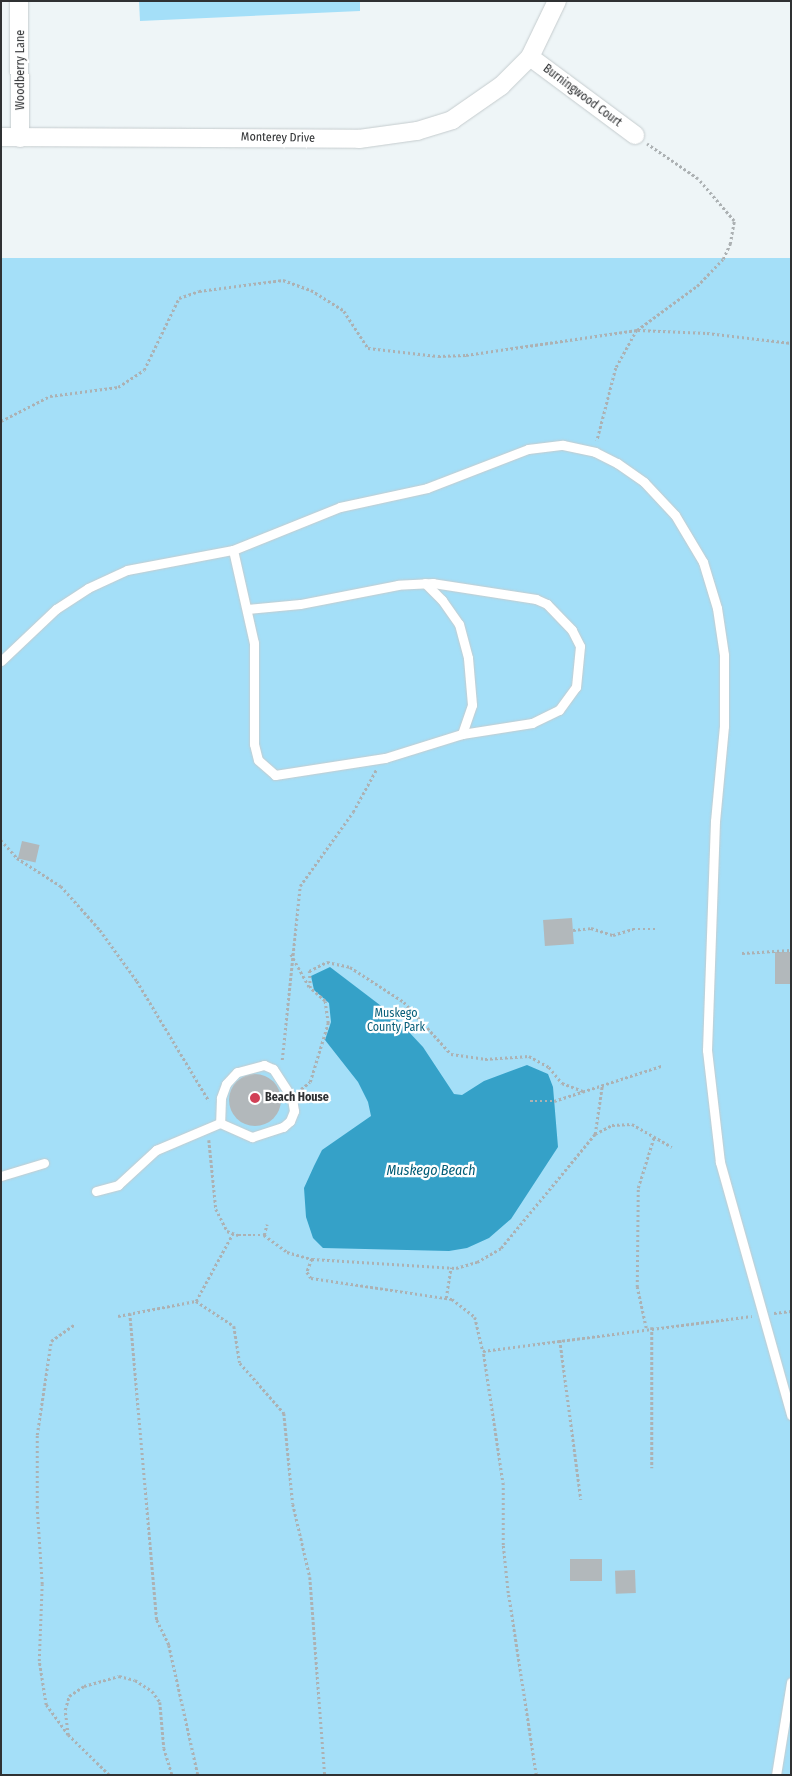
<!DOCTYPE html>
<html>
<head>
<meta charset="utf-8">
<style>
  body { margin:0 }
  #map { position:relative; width:792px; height:1776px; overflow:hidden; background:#eef5f7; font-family:"Fira Sans Condensed",sans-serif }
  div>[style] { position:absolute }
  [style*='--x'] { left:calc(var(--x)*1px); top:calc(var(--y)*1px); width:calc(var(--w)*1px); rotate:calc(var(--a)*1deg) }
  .green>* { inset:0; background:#a4dff8; transform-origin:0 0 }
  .water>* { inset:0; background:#35a1c8 }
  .building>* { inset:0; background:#b2b8bb; transform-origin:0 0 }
  .round { border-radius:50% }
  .path>* { height:2.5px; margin-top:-1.25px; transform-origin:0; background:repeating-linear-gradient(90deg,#acb1b3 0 2.5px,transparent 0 5px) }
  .roads { filter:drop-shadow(0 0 1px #c5ccce) drop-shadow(0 0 1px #c5ccce) }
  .lane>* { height:9px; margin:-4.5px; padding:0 4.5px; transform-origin:4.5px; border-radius:4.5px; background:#fff }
  .street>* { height:18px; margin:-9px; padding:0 9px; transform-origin:9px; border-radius:9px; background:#fff }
  .dots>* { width:14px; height:14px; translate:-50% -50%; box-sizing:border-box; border:2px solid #fff; border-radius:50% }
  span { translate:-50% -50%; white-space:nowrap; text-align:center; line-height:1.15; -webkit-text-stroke:4.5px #fff; paint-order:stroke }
  .street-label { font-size:12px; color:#2f3133 }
  .park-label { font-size:12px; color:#085f7a }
  .poi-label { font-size:12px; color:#2f3133; font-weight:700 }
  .left { translate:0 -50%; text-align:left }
  .water-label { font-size:14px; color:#015c76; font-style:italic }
  .frame { position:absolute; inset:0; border:2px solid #2f3133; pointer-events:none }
</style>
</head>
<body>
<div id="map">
  <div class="green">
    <i style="clip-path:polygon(139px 1px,360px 1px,360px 11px,140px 21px)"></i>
    <i style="left:791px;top:258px;width:1517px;height:790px;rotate:90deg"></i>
  </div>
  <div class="water">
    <i style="clip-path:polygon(330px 967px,393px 1015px,423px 1047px,454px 1094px,462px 1095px,484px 1081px,527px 1065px,548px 1074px,553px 1087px,558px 1147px,511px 1219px,489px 1238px,467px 1248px,449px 1251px,323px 1248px,313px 1238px,306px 1217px,304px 1188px,314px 1166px,322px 1150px,371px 1116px,368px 1102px,358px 1082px,325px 1040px,331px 1022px,329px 1003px,314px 990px,311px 976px)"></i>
  </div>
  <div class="building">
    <i style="left:22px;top:841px;width:18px;height:18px;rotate:13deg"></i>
    <i style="left:572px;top:918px;width:26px;height:29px;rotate:86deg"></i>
    <i style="left:791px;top:952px;width:32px;height:16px;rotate:90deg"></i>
    <i class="round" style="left:229px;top:1074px;width:52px;height:52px"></i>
    <i style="left:570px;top:1559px;width:32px;height:22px"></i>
    <i style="left:635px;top:1570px;width:23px;height:20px;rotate:88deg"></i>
  </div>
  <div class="path">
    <i style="--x:637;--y:330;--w:74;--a:-36.3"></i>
    <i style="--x:697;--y:286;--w:37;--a:-46"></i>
    <i style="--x:723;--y:259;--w:17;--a:-65"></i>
    <i style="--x:730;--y:244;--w:23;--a:-80"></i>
    <i style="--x:734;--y:221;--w:55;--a:-130.6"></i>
    <i style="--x:698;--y:179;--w:62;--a:-145.5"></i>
    <i style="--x:638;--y:330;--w:69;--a:2.5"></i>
    <i style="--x:707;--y:333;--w:85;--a:6.8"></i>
    <i style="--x:1;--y:421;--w:55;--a:-27"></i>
    <i style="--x:50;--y:396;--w:69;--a:-7.5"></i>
    <i style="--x:118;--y:387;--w:31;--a:-33"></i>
    <i style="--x:144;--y:370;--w:80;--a:-64.1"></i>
    <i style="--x:179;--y:298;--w:21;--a:-19"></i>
    <i style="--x:199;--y:291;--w:85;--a:-7.5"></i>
    <i style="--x:283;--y:280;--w:30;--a:20"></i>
    <i style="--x:311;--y:290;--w:39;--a:32"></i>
    <i style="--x:344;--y:311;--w:44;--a:57"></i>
    <i style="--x:368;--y:348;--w:70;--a:6.5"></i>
    <i style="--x:438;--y:356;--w:28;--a:-2"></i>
    <i style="--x:466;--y:355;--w:173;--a:-8.3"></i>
    <i style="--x:637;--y:330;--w:43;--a:118.9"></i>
    <i style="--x:616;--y:368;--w:75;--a:104.6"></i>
    <i style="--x:1;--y:840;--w:24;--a:48"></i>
    <i style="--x:17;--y:858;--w:52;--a:32.5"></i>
    <i style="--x:61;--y:886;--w:59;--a:48.4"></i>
    <i style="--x:100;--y:930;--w:63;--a:54"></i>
    <i style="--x:137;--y:981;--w:140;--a:59"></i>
    <i style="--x:573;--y:930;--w:18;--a:-6"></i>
    <i style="--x:591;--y:928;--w:23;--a:18"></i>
    <i style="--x:613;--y:935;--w:21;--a:-17"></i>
    <i style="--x:633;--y:929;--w:23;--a:0"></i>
    <i style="--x:742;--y:953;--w:49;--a:-3.5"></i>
    <i style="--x:291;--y:954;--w:38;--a:61"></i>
    <i style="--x:282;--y:1060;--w:175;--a:-84.1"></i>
    <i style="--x:300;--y:886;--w:91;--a:-54.4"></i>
    <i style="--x:353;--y:812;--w:48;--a:-61.3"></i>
    <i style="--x:301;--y:1089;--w:11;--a:-38"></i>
    <i style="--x:310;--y:1082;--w:62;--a:-73"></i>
    <i style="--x:328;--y:1023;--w:22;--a:-98"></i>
    <i style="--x:325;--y:1001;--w:20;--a:-139"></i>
    <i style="--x:310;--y:988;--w:17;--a:-93"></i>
    <i style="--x:309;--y:971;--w:20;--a:-27"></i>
    <i style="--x:327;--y:962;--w:24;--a:12"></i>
    <i style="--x:350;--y:967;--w:64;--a:32.9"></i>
    <i style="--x:404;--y:1002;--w:70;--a:47.9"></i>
    <i style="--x:451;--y:1054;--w:34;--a:8"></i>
    <i style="--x:485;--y:1059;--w:44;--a:-3.9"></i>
    <i style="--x:529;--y:1056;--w:23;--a:29"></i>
    <i style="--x:549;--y:1067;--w:21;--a:51"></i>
    <i style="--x:562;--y:1083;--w:25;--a:21"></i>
    <i style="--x:530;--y:1101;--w:24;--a:0"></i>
    <i style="--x:554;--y:1101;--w:113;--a:-18.1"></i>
    <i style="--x:595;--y:1134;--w:19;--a:-28"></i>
    <i style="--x:612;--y:1125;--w:20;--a:-3"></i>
    <i style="--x:632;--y:1124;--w:46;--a:29.9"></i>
    <i style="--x:209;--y:1140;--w:69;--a:84.2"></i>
    <i style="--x:216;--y:1209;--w:25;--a:63"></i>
    <i style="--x:227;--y:1231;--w:12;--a:20"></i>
    <i style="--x:238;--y:1235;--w:26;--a:0"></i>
    <i style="--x:264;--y:1235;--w:11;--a:-75"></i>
    <i style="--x:264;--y:1235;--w:29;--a:36"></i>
    <i style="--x:287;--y:1252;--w:26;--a:16"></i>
    <i style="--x:312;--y:1259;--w:144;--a:3.6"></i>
    <i style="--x:456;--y:1268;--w:22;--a:-16"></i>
    <i style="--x:477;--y:1262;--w:28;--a:-30"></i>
    <i style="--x:501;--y:1248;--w:148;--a:-50.5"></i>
    <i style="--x:595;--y:1134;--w:49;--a:-81.7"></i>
    <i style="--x:312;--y:1259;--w:14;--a:111"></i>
    <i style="--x:307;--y:1272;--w:7;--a:56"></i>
    <i style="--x:311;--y:1278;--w:143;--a:8.5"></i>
    <i style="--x:452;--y:1299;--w:29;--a:38"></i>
    <i style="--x:475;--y:1317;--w:35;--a:77"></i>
    <i style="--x:446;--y:1298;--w:31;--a:-81"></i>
    <i style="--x:196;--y:1301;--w:45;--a:33.3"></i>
    <i style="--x:234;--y:1326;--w:37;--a:81"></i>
    <i style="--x:240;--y:1363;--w:67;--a:48.7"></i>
    <i style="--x:284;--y:1413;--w:91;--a:84.4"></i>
    <i style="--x:293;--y:1504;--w:75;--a:76.9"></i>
    <i style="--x:310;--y:1577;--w:199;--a:85.7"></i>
    <i style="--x:130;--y:1313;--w:308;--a:85"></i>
    <i style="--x:157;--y:1620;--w:28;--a:64"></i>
    <i style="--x:169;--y:1645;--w:133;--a:77.4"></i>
    <i style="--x:774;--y:1313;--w:17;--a:-7"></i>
    <i style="--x:118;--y:1316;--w:79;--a:-10.9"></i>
    <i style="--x:196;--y:1301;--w:77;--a:-61.4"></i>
    <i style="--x:652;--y:1327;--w:141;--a:90"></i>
    <i style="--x:646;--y:1328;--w:42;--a:-102.4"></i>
    <i style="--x:637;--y:1287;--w:99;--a:-89.4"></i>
    <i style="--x:638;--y:1188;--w:53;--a:-72.6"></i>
    <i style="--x:560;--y:1340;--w:161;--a:82.5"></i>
    <i style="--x:68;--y:1735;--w:37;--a:-126"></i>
    <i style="--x:46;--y:1705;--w:45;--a:-99"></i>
    <i style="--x:39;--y:1661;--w:77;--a:-87.8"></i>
    <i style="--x:42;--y:1584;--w:76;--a:-93.8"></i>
    <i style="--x:37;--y:1508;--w:73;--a:-90"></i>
    <i style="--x:37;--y:1435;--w:95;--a:-81.5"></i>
    <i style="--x:51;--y:1341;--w:29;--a:-35"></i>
    <i style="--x:109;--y:1775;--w:57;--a:-135.7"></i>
    <i style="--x:68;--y:1735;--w:25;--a:-97"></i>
    <i style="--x:65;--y:1710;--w:15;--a:-74"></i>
    <i style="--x:69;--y:1696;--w:18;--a:-34"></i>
    <i style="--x:84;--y:1686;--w:36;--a:-16"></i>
    <i style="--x:119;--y:1676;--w:16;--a:14"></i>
    <i style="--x:135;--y:1680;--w:20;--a:33"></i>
    <i style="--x:152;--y:1691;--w:14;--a:54"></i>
    <i style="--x:160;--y:1702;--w:46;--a:85"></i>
    <i style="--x:164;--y:1748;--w:28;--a:73"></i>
    <i style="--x:536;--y:1775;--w:184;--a:-98.7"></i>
    <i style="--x:508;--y:1593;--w:48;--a:-95.9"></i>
    <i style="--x:503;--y:1545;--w:60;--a:-90"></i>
    <i style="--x:503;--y:1485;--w:135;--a:-98.5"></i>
    <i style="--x:483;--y:1351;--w:271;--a:-7.4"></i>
  </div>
  <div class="roads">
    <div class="lane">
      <i style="--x:233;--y:550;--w:95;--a:77.3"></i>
      <i style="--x:254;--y:643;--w:101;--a:90"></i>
      <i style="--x:254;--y:744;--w:16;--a:76"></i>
      <i style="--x:258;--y:760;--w:23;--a:41"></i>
      <i style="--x:275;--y:775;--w:111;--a:-8.8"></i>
      <i style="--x:385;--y:758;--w:81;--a:-17.3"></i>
      <i style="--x:462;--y:734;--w:71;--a:-8.9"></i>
      <i style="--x:532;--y:723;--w:30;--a:-26"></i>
      <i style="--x:559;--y:710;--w:29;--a:-54"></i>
      <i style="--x:576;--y:687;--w:41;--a:-84.4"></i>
      <i style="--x:580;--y:646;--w:18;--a:-117"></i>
      <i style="--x:572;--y:630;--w:36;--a:-134"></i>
      <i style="--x:547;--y:604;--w:12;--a:-156"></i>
      <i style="--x:536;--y:599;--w:104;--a:-171.2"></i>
      <i style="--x:433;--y:583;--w:35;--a:177"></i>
      <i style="--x:398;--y:585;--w:100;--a:169"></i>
      <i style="--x:300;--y:604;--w:53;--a:174.6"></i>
      <i style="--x:425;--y:583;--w:24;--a:45"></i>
      <i style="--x:442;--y:600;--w:29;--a:55"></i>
      <i style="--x:459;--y:624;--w:35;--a:75"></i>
      <i style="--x:468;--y:658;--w:47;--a:85.1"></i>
      <i style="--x:472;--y:705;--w:31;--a:109"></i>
      <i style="--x:1;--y:661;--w:76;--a:-43.4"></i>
      <i style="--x:56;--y:609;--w:38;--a:-33"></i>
      <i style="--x:88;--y:588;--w:43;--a:-24.8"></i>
      <i style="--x:127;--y:570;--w:108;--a:-10.7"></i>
      <i style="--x:233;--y:550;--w:115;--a:-21.9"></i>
      <i style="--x:340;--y:507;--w:89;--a:-12.3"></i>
      <i style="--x:427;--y:488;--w:108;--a:-21.1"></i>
      <i style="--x:528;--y:449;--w:35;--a:-7"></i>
      <i style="--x:563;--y:445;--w:33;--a:12"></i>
      <i style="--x:595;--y:452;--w:25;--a:27"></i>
      <i style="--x:617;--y:463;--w:33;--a:35"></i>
      <i style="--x:644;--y:482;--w:45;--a:46.8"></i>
      <i style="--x:675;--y:515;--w:55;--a:59.2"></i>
      <i style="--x:703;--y:562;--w:48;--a:73.1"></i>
      <i style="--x:717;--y:608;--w:48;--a:81.5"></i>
      <i style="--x:724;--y:655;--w:71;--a:90"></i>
      <i style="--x:724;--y:726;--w:95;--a:95.4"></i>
      <i style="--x:715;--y:821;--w:229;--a:92"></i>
      <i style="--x:707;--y:1050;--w:113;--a:83.4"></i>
      <i style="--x:720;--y:1162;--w:263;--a:74.3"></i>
      <i style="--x:1;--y:1176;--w:45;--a:-16.8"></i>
      <i style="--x:96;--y:1191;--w:23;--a:-15"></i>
      <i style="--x:118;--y:1185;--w:52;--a:-42.6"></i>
      <i style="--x:156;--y:1150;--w:69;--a:-22.9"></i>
      <i style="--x:220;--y:1123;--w:35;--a:24"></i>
      <i style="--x:252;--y:1137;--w:33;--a:-18"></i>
      <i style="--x:283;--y:1127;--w:9;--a:-41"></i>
      <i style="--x:290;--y:1121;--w:11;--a:-68"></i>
      <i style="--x:294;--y:1111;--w:13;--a:-99"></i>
      <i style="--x:292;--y:1098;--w:35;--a:-123"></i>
      <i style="--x:273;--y:1069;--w:10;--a:-156"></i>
      <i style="--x:264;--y:1065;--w:28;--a:165"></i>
      <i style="--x:237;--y:1072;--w:16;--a:133"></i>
      <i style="--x:226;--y:1084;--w:15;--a:110"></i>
      <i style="--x:221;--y:1098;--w:25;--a:92"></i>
      <i style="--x:776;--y:1775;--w:94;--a:-80.8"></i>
    </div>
    <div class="street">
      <i style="--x:19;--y:1;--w:137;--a:89.6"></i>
      <i style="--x:530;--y:57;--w:131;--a:36.6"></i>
      <i style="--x:1;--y:137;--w:358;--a:0.3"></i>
      <i style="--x:359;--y:139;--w:59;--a:-7.9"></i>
      <i style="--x:417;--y:131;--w:37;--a:-17"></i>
      <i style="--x:452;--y:120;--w:60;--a:-34.8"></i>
      <i style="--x:501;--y:86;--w:41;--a:-45"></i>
      <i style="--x:530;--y:57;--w:62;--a:-64.3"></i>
    </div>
  </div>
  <div class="dots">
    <i style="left:255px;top:1098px;background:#d14056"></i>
  </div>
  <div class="street-label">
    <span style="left:21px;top:70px;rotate:-90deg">Woodberry Lane</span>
    <span style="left:582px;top:96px;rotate:37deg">Burningwood Court</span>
    <span style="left:278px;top:138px;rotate:1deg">Monterey Drive</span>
  </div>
  <div class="park-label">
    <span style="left:396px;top:1021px">Muskego<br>County Park</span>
  </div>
  <div class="poi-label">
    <span class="left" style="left:265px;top:1098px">Beach House</span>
  </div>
  <div class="water-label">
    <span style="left:431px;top:1171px">Muskego Beach</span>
  </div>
  <div class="frame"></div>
</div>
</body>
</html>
